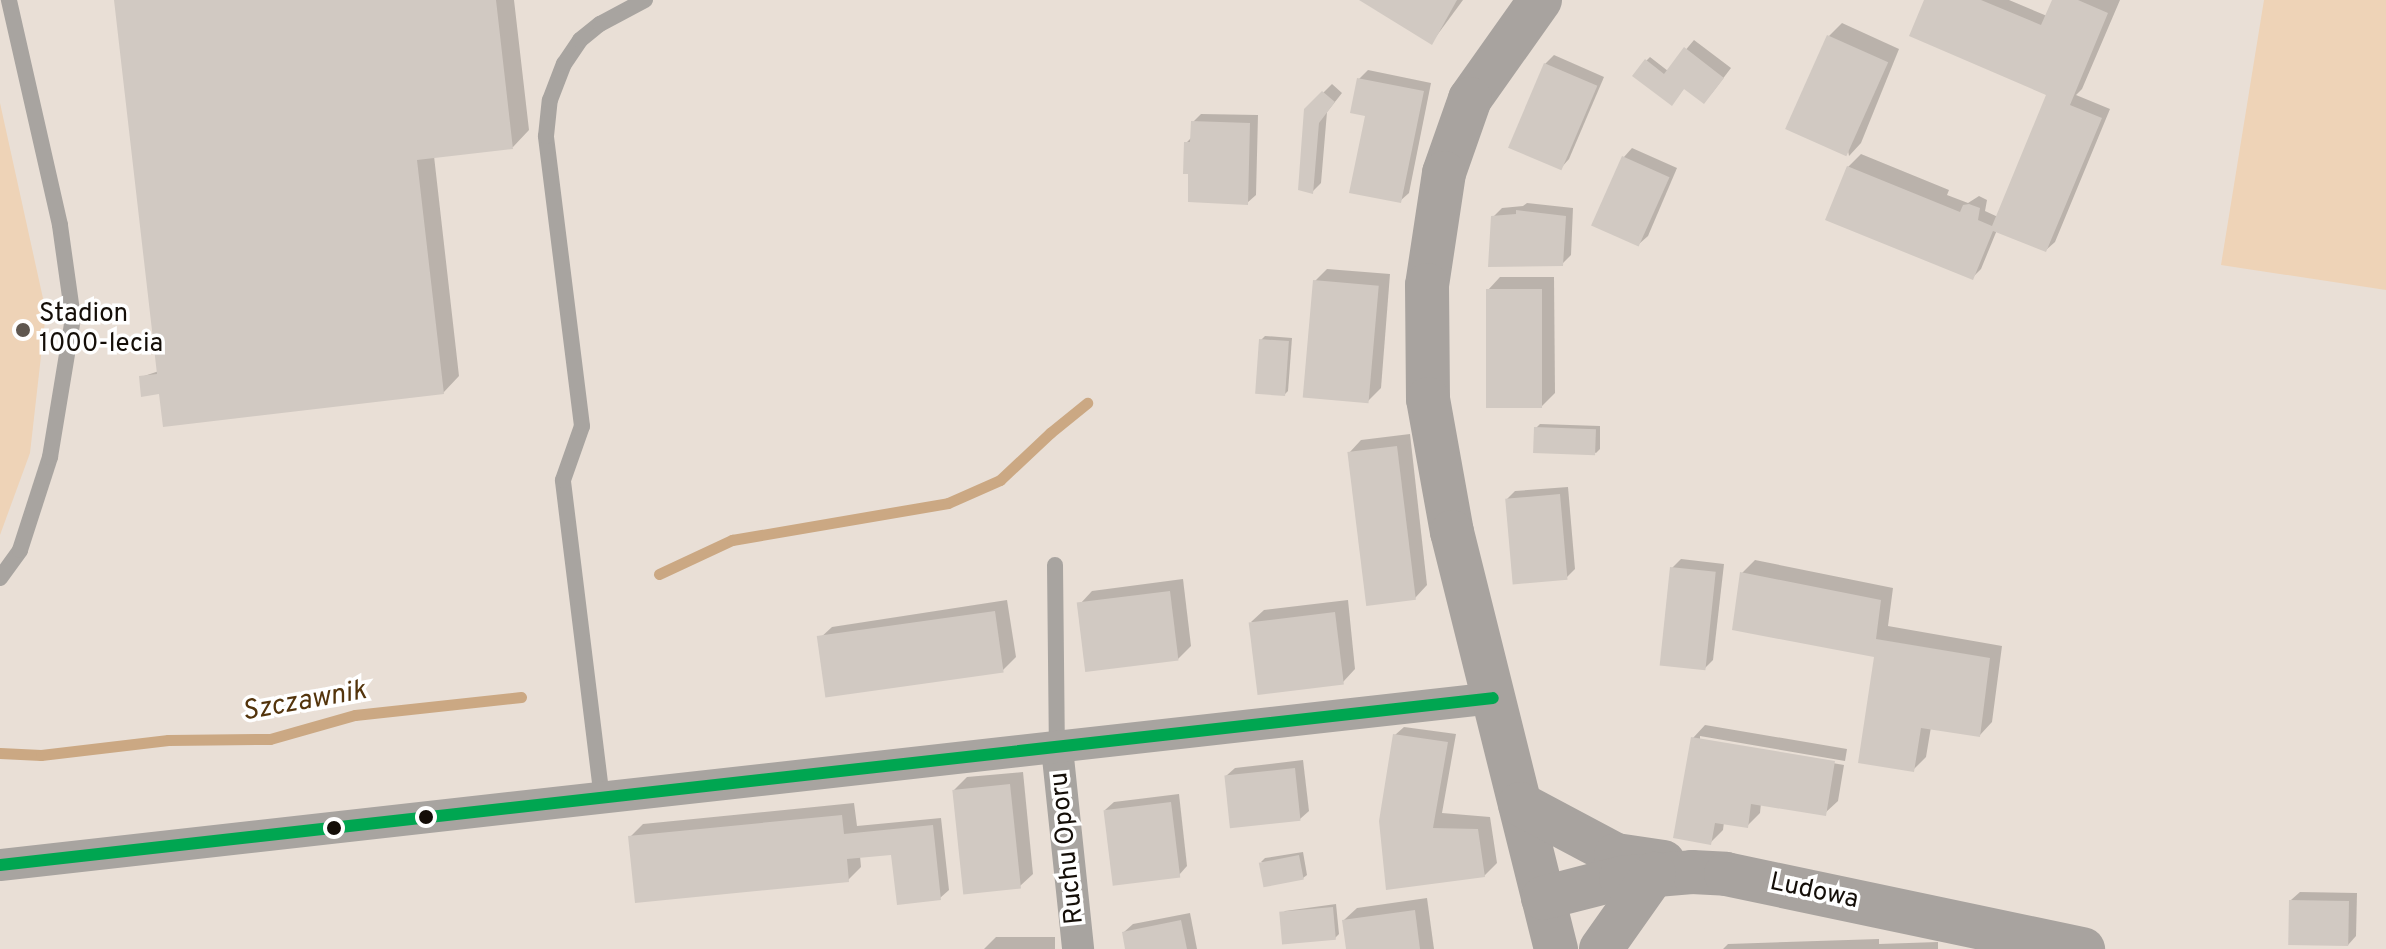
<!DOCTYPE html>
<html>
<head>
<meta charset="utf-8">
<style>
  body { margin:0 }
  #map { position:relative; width:2386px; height:949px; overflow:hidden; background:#e9dfd6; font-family:Overpass,sans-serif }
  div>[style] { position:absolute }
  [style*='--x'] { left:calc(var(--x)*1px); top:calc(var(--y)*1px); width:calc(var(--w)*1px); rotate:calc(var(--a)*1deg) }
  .green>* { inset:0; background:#eed3b7 }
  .shadow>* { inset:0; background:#0003 }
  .stream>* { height:11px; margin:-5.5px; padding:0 5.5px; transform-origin:5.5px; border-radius:5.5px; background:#cba883 }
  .building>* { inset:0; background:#d1c9c2; transform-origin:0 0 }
  .lane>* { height:16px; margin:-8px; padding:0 8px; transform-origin:8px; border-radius:8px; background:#a8a4a0 }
  .street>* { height:32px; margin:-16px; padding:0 16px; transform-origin:16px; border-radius:16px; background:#a8a4a0 }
  .secondary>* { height:44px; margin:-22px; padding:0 22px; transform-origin:22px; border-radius:22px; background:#a8a39f }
  .bus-1>* { height:12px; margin:-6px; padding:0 6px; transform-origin:6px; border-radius:6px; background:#00a651 }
  .dots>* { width:22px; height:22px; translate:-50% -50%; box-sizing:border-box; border:4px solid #fff; border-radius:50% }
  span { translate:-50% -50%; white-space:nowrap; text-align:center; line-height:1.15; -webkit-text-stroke:7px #fff; paint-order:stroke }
  .poi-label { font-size:26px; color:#140e08 }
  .left { translate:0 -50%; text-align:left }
  .street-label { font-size:26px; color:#140e08 }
  .water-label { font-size:28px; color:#53340c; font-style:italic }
</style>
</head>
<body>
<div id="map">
  <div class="green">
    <i style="clip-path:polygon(2264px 0,2386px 0,2386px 290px,2221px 265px)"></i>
    <i style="clip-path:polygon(0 103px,46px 312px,30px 453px,0 535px)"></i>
  </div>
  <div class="shadow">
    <i style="clip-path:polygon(116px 0,514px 0,529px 130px,513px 147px,434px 156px,459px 376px,443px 393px,161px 392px,141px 377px,159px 371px)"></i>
    <i style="clip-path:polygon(1362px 0,1463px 0,1432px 42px)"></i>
    <i style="clip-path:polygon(1926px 0,2009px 0,2047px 16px,2054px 0,2120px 0,2082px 89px,2076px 95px,2110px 109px,2055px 242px,2046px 250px,1997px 230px,1981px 269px,1972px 278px,1848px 167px,1861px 154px,1949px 190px,1947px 195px,1968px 203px,1979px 196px,1987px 200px,1985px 211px,1998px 217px,2048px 96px)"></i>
    <i style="clip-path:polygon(1842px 23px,1899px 49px,1861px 143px,1849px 156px,1829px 36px)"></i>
    <i style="clip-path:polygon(1694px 40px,1731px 68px,1712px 93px,1685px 87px,1675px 100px,1646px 61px,1650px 57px,1668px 71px)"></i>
    <i style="clip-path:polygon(1554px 55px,1604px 77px,1569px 159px,1561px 168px,1545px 64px)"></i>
    <i style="clip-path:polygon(1368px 70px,1431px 83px,1409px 193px,1400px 201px,1367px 114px,1359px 79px)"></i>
    <i style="clip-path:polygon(1332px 84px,1342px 93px,1327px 112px,1321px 183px,1312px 192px,1306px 110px)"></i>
    <i style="clip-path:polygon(1201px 114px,1258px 115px,1256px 195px,1247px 203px,1186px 143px,1192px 137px,1193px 122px)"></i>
    <i style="clip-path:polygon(1632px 148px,1677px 168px,1648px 236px,1639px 244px,1594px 224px,1624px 157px)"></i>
    <i style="clip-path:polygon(1527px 203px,1573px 208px,1571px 255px,1562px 264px,1493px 217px,1502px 208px,1523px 206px)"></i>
    <i style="clip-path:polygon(1327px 269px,1390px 274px,1381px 388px,1368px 401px,1315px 281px)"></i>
    <i style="clip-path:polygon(1500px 277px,1554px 277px,1555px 393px,1542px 406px,1488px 290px)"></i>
    <i style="clip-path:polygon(1265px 336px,1292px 338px,1288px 391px,1284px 395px,1261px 340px)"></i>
    <i style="clip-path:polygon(1540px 424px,1600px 426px,1600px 449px,1596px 453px,1536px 428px)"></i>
    <i style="clip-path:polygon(1410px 434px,1427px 585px,1415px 598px,1349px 453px,1361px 440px)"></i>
    <i style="clip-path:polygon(1568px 487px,1575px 569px,1566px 578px,1507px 499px,1515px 491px)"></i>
    <i style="clip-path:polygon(1681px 559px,1724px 564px,1713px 660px,1704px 669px,1672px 568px)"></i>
    <i style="clip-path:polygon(1755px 560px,1893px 588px,1888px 626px,2002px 646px,1992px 722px,1980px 735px,1931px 727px,1926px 757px,1913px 770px,1876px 656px,1742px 573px)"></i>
    <i style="clip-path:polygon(1183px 579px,1191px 646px,1178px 659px,1080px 604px,1092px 591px)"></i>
    <i style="clip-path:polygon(1007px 600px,1016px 657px,1003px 670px,819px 639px,832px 627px)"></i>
    <i style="clip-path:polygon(1348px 600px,1355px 669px,1343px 682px,1251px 622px,1264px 610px)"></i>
    <i style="clip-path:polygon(1705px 725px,1847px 749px,1845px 761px,1700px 736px,1700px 740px,1844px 765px,1838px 801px,1825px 813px,1761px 803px,1760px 813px,1747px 826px,1724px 822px,1723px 830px,1710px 843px,1693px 738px)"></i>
    <i style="clip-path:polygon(1404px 727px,1456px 734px,1442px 813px,1490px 817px,1497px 863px,1484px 876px,1388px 887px,1395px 735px)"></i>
    <i style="clip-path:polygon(1303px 760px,1309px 811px,1300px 819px,1226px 776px,1235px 768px)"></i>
    <i style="clip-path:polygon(1023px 772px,1033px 874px,1020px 886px,954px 790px,967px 777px)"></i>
    <i style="clip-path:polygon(1179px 794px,1187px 866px,1179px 875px,1105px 810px,1114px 802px)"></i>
    <i style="clip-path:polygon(854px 803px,857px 826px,941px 818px,949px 890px,940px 898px,893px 852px,860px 856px,861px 867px,848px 880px,630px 837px,643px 824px)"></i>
    <i style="clip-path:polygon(1303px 852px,1307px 875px,1303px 878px,1261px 862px,1265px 858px)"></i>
    <i style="clip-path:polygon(2300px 892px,2357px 893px,2356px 936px,2348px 945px,2291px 900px)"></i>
    <i style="clip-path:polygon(1427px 898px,1434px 949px,1348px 949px,1344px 920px,1357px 908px)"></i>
    <i style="clip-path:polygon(1336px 904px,1339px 934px,1335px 938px,1281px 915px,1285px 911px)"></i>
    <i style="clip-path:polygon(1190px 913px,1197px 949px,1127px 949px,1124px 932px,1133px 924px)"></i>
    <i style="clip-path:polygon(996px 937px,1055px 937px,1055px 949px,984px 949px)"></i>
    <i style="clip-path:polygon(1879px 939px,1879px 944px,1938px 942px,1938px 949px,1723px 949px,1728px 944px)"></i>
  </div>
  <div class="stream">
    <i style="--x:659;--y:574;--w:81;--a:-25"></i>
    <i style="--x:732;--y:540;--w:219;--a:-9.7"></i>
    <i style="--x:948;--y:503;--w:57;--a:-23.9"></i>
    <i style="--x:1000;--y:480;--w:69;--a:-43.2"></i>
    <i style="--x:1050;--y:433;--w:48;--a:-39"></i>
    <i style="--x:0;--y:753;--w:41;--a:2.8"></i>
    <i style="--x:41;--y:755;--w:128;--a:-6.7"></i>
    <i style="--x:168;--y:740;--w:102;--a:-0.6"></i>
    <i style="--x:270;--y:739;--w:88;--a:-15.8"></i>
    <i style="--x:355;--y:715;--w:167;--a:-6.2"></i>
  </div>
  <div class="building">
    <i style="clip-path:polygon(114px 0,496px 0,513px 149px,417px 160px,444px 394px,163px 427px,159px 394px,141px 397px,140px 387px,139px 376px,157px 374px)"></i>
    <i style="clip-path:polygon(1359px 0,1457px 0,1432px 45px)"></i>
    <i style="clip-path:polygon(1924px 0,1981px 0,2041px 25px,2052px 0,2078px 0,2108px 13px,2070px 105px,2102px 118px,2046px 252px,1993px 231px,1973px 280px,1825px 220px,1847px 166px,1960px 212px,1963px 205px,1969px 204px,1980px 208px,1978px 220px,1992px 226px,2046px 95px,1909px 36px)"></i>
    <i style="left:1827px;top:35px;width:67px;height:103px;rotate:24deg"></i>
    <i style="clip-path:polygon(1684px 47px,1724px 78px,1704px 104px,1684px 89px,1672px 106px,1632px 76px,1645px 59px,1664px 74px)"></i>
    <i style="left:1544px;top:63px;width:58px;height:92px;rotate:23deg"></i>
    <i style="clip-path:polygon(1357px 78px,1424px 91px,1401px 203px,1349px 193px,1365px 116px,1350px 113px)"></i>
    <i style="clip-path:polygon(1322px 91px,1335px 102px,1319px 123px,1313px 194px,1298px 190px,1304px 109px)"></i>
    <i style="clip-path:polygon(1191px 121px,1250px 123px,1248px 205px,1188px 202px,1188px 174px,1183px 174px,1184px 142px,1190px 142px)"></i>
    <i style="left:1622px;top:156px;width:52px;height:76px;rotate:24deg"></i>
    <i style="clip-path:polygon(1516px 210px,1566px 216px,1563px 266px,1488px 267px,1491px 216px,1516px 214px)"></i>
    <i style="left:1313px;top:280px;width:66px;height:118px;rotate:5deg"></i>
    <i style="left:1486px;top:289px;width:56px;height:119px"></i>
    <i style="left:1259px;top:339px;width:30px;height:55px;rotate:4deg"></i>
    <i style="left:1534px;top:427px;width:62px;height:26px;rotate:2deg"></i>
    <i style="left:1397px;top:446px;width:155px;height:50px;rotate:83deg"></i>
    <i style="left:1560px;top:494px;width:86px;height:55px;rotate:85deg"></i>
    <i style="left:1670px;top:567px;width:46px;height:99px;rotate:6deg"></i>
    <i style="clip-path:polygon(1740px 572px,1881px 600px,1876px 639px,1990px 658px,1980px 737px,1921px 728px,1914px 772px,1858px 763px,1874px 657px,1732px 630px)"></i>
    <i style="left:1170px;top:591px;width:70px;height:94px;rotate:83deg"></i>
    <i style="left:995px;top:611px;width:62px;height:180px;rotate:82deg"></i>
    <i style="left:1335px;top:612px;width:73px;height:87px;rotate:83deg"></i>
    <i style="clip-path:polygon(1393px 734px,1448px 742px,1433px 828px,1478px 829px,1485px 877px,1386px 890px,1379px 821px)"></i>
    <i style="clip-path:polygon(1691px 737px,1835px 761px,1826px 816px,1751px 804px,1748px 828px,1715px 823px,1711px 845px,1673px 838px)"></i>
    <i style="left:1295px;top:768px;width:53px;height:71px;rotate:84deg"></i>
    <i style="left:1010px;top:784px;width:105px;height:58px;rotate:84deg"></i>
    <i style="left:1171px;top:802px;width:76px;height:68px;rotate:83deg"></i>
    <i style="clip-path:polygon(842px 815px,844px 834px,933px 825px,941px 900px,897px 905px,891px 855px,847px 859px,849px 882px,635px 903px,628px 836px)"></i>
    <i style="left:1299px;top:855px;width:25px;height:41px;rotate:79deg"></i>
    <i style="left:2289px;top:900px;width:60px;height:45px;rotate:1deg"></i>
    <i style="left:1333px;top:907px;width:33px;height:54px;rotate:85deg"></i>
    <i style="clip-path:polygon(1415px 910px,1420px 949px,1346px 949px,1342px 920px)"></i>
    <i style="clip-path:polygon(1181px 920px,1187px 949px,1125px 949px,1122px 932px)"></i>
  </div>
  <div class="lane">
    <i style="--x:1055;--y:565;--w:183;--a:89.4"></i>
    <i style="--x:0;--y:578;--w:34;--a:-54"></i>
    <i style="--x:20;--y:550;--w:98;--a:-72.1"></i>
    <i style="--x:50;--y:457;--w:141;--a:-80.6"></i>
    <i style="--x:73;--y:318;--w:94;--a:-98"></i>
    <i style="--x:60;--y:225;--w:231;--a:-102.8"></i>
    <i style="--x:602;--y:799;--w:321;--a:-97"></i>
    <i style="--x:563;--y:480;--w:57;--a:-70.6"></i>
    <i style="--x:582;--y:426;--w:292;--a:-97.1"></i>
    <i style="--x:546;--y:136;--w:36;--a:-84"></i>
    <i style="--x:550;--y:100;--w:39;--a:-69"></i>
    <i style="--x:564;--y:64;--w:29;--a:-56"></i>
    <i style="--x:580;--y:40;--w:26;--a:-39"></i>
    <i style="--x:600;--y:24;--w:51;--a:-28.1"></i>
  </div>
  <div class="street">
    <i style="--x:1057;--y:748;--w:202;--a:84"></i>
    <i style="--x:0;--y:865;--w:1502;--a:-6.38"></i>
  </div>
  <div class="secondary">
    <i style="--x:1540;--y:0;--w:121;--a:125.3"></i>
    <i style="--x:1470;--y:99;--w:78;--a:109.4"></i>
    <i style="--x:1444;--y:173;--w:113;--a:98.6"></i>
    <i style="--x:1427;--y:285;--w:114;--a:89.5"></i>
    <i style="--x:1428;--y:399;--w:135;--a:79.8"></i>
    <i style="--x:1452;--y:532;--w:430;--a:76"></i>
    <i style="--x:1520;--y:804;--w:109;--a:28"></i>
    <i style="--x:1616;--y:855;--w:48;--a:8.5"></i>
    <i style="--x:1543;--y:898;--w:81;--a:-14.4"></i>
    <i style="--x:1621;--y:878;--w:71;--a:-4.8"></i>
    <i style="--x:1692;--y:872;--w:34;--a:3"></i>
    <i style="--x:1726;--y:874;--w:365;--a:11.9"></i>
    <i style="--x:1601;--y:949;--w:92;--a:-54.8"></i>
  </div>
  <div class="bus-1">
    <i style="--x:0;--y:865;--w:1502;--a:-6.38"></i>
  </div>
  <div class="dots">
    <i style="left:23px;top:330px;background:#5f5750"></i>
    <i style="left:426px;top:817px;background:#140e08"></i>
    <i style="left:334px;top:828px;background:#140e08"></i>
  </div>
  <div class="poi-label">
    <span class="left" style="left:39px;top:330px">Stadion<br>1000-lecia</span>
  </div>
  <div class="street-label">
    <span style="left:1068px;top:848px;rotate:-96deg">Ruchu Oporu</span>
    <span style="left:1814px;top:892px;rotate:12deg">Ludowa</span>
  </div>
  <div class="water-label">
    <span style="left:304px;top:702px;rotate:-10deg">Szczawnik</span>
  </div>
</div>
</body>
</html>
